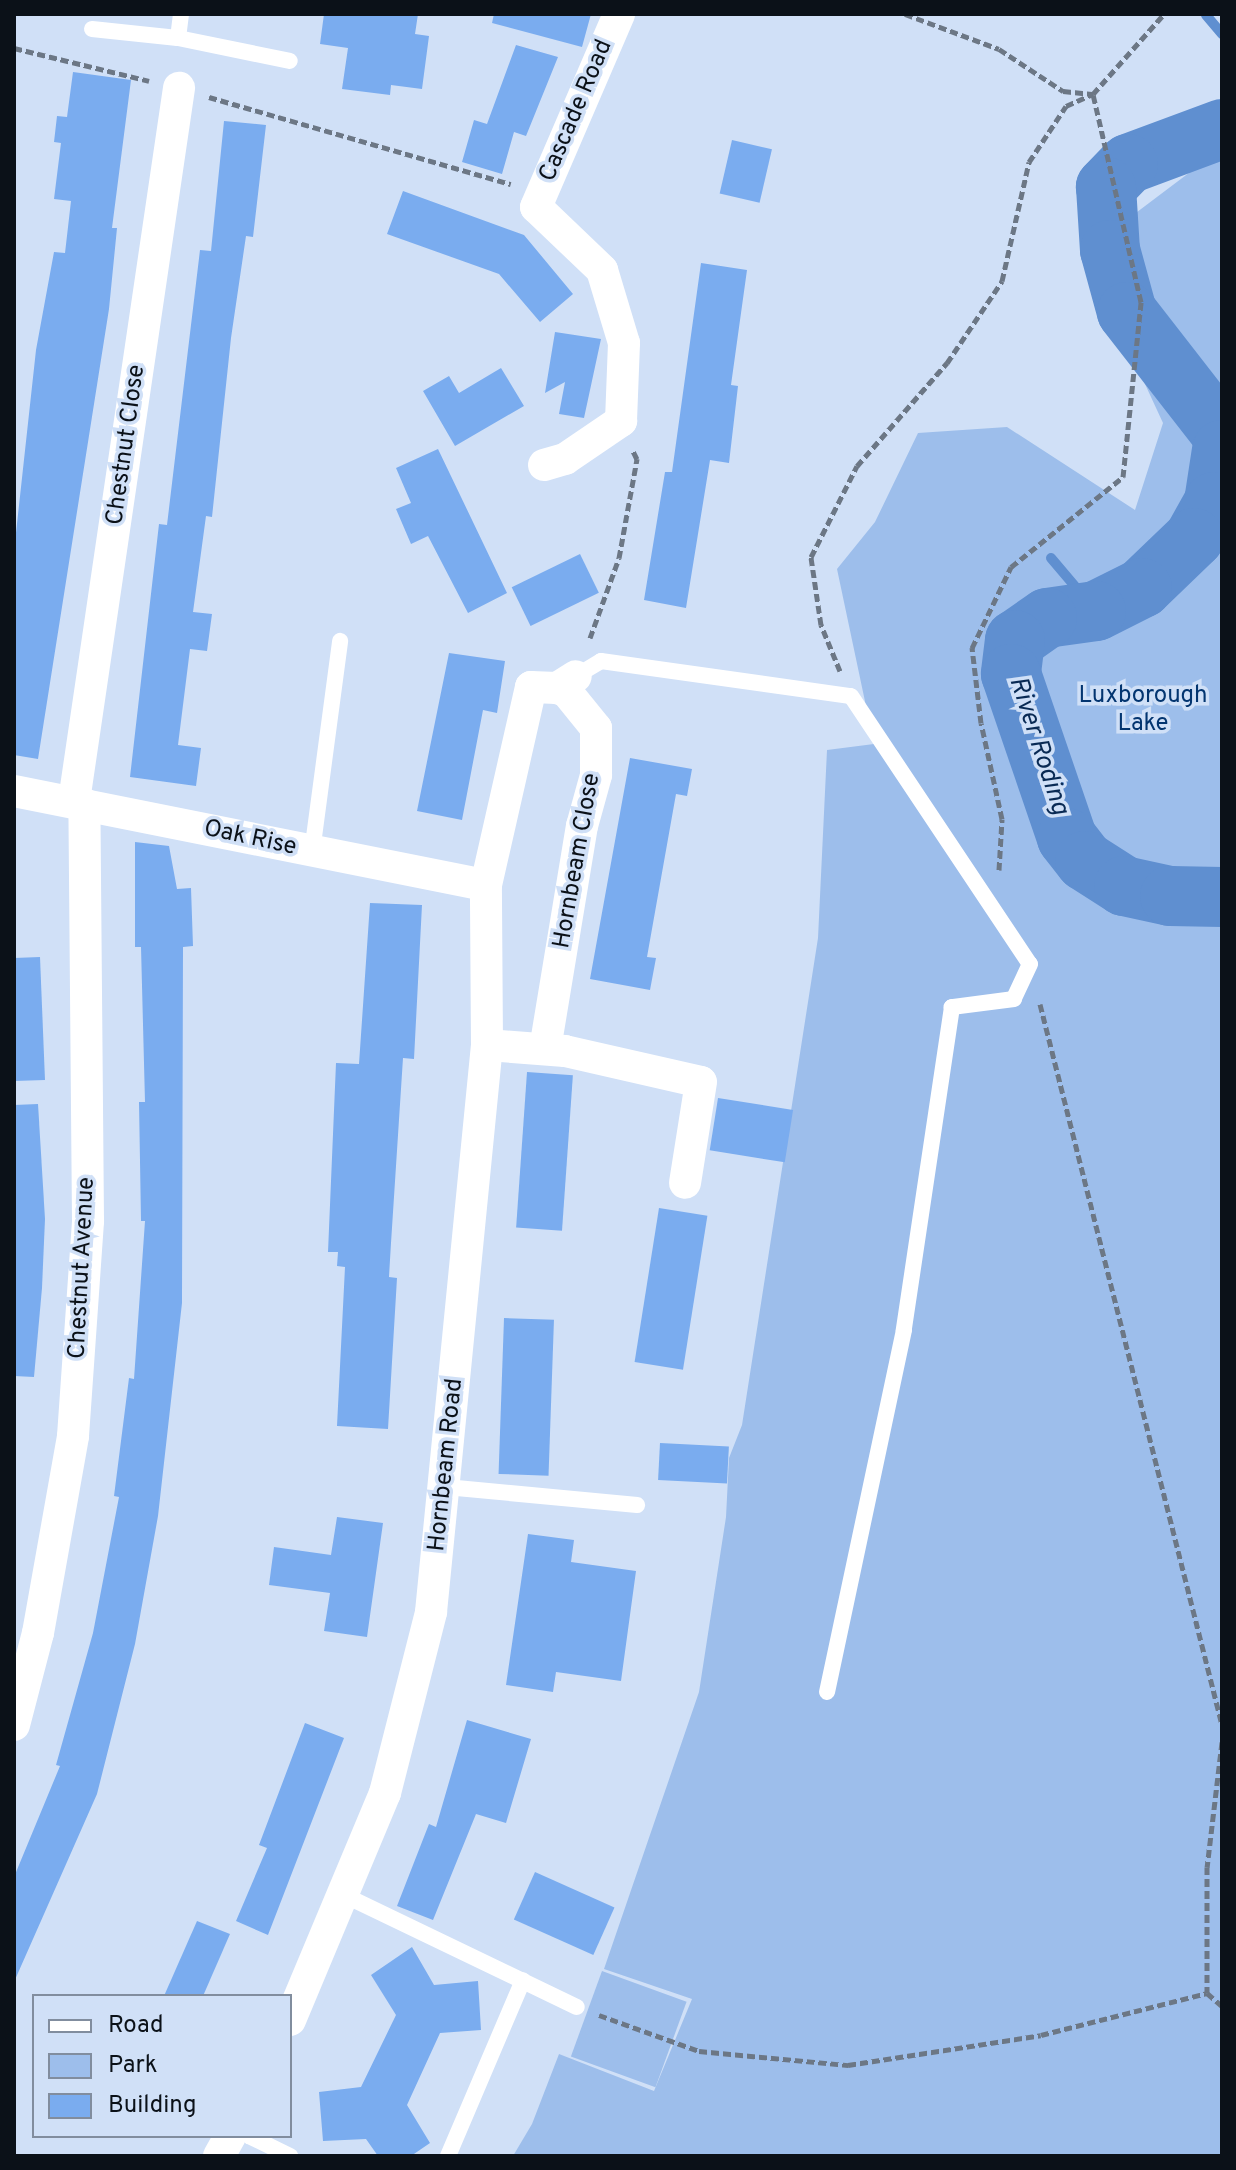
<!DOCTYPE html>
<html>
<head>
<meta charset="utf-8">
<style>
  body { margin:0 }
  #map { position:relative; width:1236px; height:2170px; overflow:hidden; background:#d0e0f7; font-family:Overpass,sans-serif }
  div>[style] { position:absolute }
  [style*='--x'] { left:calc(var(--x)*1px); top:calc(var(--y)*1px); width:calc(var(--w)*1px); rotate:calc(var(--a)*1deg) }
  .green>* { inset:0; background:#9dbeeb; transform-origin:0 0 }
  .stream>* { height:10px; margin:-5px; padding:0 5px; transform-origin:5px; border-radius:5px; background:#5f8fd0 }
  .river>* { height:60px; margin:-30px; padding:0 30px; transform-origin:30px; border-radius:30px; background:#5f8fd0 }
  .building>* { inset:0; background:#7aacef; transform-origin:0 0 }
  .path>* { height:5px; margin-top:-2.5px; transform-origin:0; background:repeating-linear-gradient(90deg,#6c7785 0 8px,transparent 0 12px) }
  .service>* { height:16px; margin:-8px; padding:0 8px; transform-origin:8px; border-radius:8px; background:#fff }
  .minor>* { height:32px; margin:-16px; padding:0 16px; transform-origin:16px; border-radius:16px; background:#fff }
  span { translate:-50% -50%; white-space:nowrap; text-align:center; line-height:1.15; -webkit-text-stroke:7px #d0e0f7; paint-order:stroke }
  .street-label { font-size:24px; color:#0b1118 }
  .park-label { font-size:24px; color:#033570 }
  .water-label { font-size:26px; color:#092a54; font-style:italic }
  .frame { position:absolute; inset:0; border:16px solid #0b1118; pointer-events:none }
  .legend { position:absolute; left:32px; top:1994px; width:260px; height:144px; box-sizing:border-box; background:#d0e0f7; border:2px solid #818d9e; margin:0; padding:10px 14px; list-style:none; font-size:24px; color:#0b1118 }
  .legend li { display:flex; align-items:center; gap:16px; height:40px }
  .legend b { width:40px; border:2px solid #818d9e }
</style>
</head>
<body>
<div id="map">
  <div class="green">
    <i style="clip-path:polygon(1222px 148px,1222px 2156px,513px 2156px,532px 2124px,559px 2054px,654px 2091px,692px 1999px,604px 1969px,699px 1692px,726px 1517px,729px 1458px,742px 1425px,818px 938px,827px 750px,874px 744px,837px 569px,875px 522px,918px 433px,1007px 427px,1135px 510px,1163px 423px,1084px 252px)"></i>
    <i style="left:602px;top:1971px;width:90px;height:91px;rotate:20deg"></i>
  </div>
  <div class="stream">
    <i style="--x:1206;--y:15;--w:25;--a:50"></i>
    <i style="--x:1051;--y:558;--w:70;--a:49.7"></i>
  </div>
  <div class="river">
    <i style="--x:1222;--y:129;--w:100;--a:159.6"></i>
    <i style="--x:1128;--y:164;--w:32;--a:134"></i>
    <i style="--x:1106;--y:187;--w:63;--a:86.4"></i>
    <i style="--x:1110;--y:250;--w:64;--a:74.7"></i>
    <i style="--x:1127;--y:312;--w:155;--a:52.1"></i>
    <i style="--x:1222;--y:450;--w:53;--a:98.7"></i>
    <i style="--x:1214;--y:502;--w:41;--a:119.1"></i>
    <i style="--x:1194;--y:538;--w:72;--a:136.1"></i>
    <i style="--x:1142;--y:588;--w:51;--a:153.4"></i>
    <i style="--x:1096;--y:611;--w:49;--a:171.9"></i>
    <i style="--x:1047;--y:618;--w:39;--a:145"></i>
    <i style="--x:1015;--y:640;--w:34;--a:97"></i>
    <i style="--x:1011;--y:674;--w:173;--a:71.1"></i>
    <i style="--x:1067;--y:838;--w:29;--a:52"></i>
    <i style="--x:1085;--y:861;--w:46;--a:32.7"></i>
    <i style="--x:1124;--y:886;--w:47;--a:12.3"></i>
    <i style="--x:1170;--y:896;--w:52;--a:1.1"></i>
  </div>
  <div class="building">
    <i style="clip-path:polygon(324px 14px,418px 14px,415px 34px,429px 36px,422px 89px,391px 85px,390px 95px,342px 89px,348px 48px,320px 44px)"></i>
    <i style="clip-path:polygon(494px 14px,591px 14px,582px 47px,492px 23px)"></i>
    <i style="clip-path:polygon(516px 45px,558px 57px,526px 136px,514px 132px,502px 174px,462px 162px,474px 120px,487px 124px)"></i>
    <i style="clip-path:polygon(73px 72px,131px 80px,112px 228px,117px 228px,109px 309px,38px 759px,14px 755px,14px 551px,36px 350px,54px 252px,65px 253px,71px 201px,54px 199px,61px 143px,54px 142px,57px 116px,67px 117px)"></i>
    <i style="clip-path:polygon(224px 121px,266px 125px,253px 237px,246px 236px,231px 338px,212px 517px,206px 516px,193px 612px,212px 614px,207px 651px,190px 649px,178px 745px,201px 748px,196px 786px,130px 777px,159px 524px,167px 525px,200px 250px,211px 251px)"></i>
    <i style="left:732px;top:140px;width:41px;height:55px;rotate:13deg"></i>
    <i style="clip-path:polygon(403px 191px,524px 235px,573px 294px,540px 322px,499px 274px,387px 234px)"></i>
    <i style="clip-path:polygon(701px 263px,747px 270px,731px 385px,738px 386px,729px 463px,710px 460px,686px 608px,644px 600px,665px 472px,672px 472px)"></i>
    <i style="clip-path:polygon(555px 332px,601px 339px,584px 418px,559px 414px,565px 382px,545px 393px)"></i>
    <i style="clip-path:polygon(501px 368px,524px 406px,455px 446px,423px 391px,449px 376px,459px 393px)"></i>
    <i style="clip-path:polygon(438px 449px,507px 593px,468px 613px,428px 536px,411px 544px,396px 509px,411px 503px,396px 468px)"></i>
    <i style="left:580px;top:554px;width:43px;height:76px;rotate:64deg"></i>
    <i style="clip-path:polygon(449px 653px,505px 661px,497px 713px,483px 710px,462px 820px,417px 811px)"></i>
    <i style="clip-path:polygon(630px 758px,692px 769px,687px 796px,676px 794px,647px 957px,656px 958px,650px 990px,590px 979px)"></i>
    <i style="clip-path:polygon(135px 842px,169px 846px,177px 889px,191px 888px,193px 946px,183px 947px,182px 1303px,158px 1516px,135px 1644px,97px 1794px,14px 1982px,14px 1877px,60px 1766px,56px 1765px,93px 1633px,119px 1497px,114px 1496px,129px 1378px,134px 1379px,145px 1221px,141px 1221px,139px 1102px,145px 1102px,141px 947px,135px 947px)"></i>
    <i style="clip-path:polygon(370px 903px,422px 905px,414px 1059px,403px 1058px,391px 1243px,389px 1277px,397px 1278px,388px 1429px,337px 1426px,345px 1267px,337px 1266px,338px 1252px,328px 1252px,336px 1063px,359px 1064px)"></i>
    <i style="clip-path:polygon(40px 957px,45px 1080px,14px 1081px,14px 958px)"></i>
    <i style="left:527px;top:1072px;width:46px;height:156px;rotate:4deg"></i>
    <i style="left:718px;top:1098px;width:76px;height:53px;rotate:9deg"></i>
    <i style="clip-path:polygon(38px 1104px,45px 1219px,42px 1288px,34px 1377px,14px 1376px,14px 1105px)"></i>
    <i style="left:659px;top:1208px;width:49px;height:156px;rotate:9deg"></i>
    <i style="left:504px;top:1318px;width:50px;height:156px;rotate:2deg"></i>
    <i style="left:660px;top:1443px;width:69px;height:37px;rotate:3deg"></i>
    <i style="clip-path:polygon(337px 1517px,383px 1523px,367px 1637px,324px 1631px,330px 1593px,269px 1585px,274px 1547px,331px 1555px)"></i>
    <i style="clip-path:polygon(528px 1534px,574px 1540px,571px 1562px,636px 1571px,621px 1681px,556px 1672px,553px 1692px,506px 1685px)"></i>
    <i style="clip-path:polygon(467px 1720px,531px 1739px,506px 1823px,476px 1814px,433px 1920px,397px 1906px,429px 1824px,436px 1827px)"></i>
    <i style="clip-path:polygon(305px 1723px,344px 1738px,268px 1935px,236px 1921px,267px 1848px,259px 1845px)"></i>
    <i style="left:535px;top:1872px;width:87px;height:52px;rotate:24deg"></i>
    <i style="clip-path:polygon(197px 1921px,230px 1934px,203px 1996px,164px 1996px)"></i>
    <i style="clip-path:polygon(412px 1947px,434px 1985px,478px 1981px,481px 2030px,440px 2033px,407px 2105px,430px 2143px,411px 2156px,378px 2156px,366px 2139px,323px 2141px,319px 2092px,361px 2087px,396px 2015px,371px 1975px)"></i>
  </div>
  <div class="path">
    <i style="--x:905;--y:14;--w:100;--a:20.4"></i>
    <i style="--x:999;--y:49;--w:77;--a:33.3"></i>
    <i style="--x:1063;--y:91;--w:29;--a:6"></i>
    <i style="--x:14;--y:48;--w:139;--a:13.7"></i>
    <i style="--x:209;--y:97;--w:314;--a:16.1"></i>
    <i style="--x:590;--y:638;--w:85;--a:-70.1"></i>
    <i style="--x:619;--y:558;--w:101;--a:-79.7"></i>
    <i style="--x:637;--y:459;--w:9;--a:-117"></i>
    <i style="--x:840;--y:671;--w:50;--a:-112.4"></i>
    <i style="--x:821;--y:625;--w:69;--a:-98.4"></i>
    <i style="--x:811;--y:557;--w:102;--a:-63.2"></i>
    <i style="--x:857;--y:466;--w:137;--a:-48.9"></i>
    <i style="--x:947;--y:363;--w:99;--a:-56.1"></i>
    <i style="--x:1002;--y:281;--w:122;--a:-77.2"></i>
    <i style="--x:1029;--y:162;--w:67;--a:-56.5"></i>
    <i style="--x:1066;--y:106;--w:30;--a:-24"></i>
    <i style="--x:999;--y:870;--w:51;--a:-86.6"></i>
    <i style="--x:1002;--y:819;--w:98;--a:-102.3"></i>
    <i style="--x:981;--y:723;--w:76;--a:-96.8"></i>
    <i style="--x:972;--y:648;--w:90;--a:-64.3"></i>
    <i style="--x:1011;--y:567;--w:144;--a:-38.8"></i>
    <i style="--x:1123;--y:477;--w:176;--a:-84.1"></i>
    <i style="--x:1141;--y:302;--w:213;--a:-103"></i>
    <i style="--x:1093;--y:94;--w:107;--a:-48.4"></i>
    <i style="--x:1040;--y:1004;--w:744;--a:75.83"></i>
    <i style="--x:1222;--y:1742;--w:126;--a:96.8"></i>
    <i style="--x:1207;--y:1867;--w:126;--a:90"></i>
    <i style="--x:1207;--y:1993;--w:20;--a:41"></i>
    <i style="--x:599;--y:2015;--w:106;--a:19.8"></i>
    <i style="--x:699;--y:2051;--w:150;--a:5.4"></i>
    <i style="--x:848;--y:2065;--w:195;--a:-8.8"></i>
    <i style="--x:1041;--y:2035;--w:171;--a:-14.2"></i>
  </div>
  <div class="service">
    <i style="--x:181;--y:14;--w:24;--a:97"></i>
    <i style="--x:178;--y:38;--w:114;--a:11.6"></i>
    <i style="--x:92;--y:29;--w:86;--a:6"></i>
    <i style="--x:576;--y:676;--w:29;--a:-31"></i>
    <i style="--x:601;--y:661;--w:252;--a:8"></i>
    <i style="--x:851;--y:696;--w:322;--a:56.3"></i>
    <i style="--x:1030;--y:964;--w:38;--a:115"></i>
    <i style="--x:1014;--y:999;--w:63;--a:172.6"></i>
    <i style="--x:952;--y:1007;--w:327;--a:98.5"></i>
    <i style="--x:904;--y:1330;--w:370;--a:102"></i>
    <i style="--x:312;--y:852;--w:213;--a:-82.4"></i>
    <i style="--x:446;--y:1487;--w:192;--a:5.4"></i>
    <i style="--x:346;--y:1896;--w:256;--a:25.7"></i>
    <i style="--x:249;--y:2136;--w:46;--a:26"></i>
    <i style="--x:448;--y:2156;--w:191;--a:-66.9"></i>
  </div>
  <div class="minor">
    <i style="--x:544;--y:465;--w:22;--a:-16"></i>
    <i style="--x:565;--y:459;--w:68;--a:-34.2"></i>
    <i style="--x:621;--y:421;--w:78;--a:-87.8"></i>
    <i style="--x:624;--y:343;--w:76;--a:-106.8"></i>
    <i style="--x:602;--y:270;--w:91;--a:-136.3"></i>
    <i style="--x:536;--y:207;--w:210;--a:-66.7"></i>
    <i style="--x:14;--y:791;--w:481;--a:11.3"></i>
    <i style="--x:74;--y:801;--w:721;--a:-81.62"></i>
    <i style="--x:487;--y:1045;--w:78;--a:4.4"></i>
    <i style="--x:565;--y:1051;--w:139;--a:12.8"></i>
    <i style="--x:701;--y:1082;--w:102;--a:99"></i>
    <i style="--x:545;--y:1049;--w:226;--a:-80.6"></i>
    <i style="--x:582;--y:826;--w:53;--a:-74.6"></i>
    <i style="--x:596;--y:775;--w:47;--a:-90"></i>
    <i style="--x:596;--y:728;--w:48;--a:-129"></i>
    <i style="--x:566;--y:691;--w:9;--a:-162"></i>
    <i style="--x:14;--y:1725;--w:95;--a:-75.4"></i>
    <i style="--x:38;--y:1633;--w:200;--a:-79.9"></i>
    <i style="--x:73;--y:1436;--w:216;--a:-86"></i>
    <i style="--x:88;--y:1221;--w:417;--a:-90.5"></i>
    <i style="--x:290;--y:2020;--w:246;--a:-67.3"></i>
    <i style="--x:385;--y:1793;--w:187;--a:-75.7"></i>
    <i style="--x:431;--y:1612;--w:570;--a:-84.36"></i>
    <i style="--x:487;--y:1045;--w:160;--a:-90.4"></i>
    <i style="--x:486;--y:885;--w:203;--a:-77.2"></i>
    <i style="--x:531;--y:687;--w:26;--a:2"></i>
    <i style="--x:557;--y:688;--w:22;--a:-32"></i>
    <i style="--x:219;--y:2156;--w:23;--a:-61"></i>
  </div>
  <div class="street-label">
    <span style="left:577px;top:111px;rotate:-67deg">Cascade Road</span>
    <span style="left:127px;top:445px;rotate:-82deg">Chestnut Close</span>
    <span style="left:250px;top:839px;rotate:12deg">Oak Rise</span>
    <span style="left:578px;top:861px;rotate:-80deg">Hornbeam Close</span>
    <span style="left:83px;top:1268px;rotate:-87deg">Chestnut Avenue</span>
    <span style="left:447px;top:1465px;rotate:-84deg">Hornbeam Road</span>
  </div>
  <div class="park-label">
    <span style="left:1143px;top:711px">Luxborough<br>Lake</span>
  </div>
  <div class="water-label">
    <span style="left:1038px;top:746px;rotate:72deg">River Roding</span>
  </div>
  <div class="frame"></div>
  <ul class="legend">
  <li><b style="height:10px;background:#fff"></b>Road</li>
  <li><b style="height:22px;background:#9dbeeb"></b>Park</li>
  <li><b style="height:22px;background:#7aacef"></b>Building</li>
  </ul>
</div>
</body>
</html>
